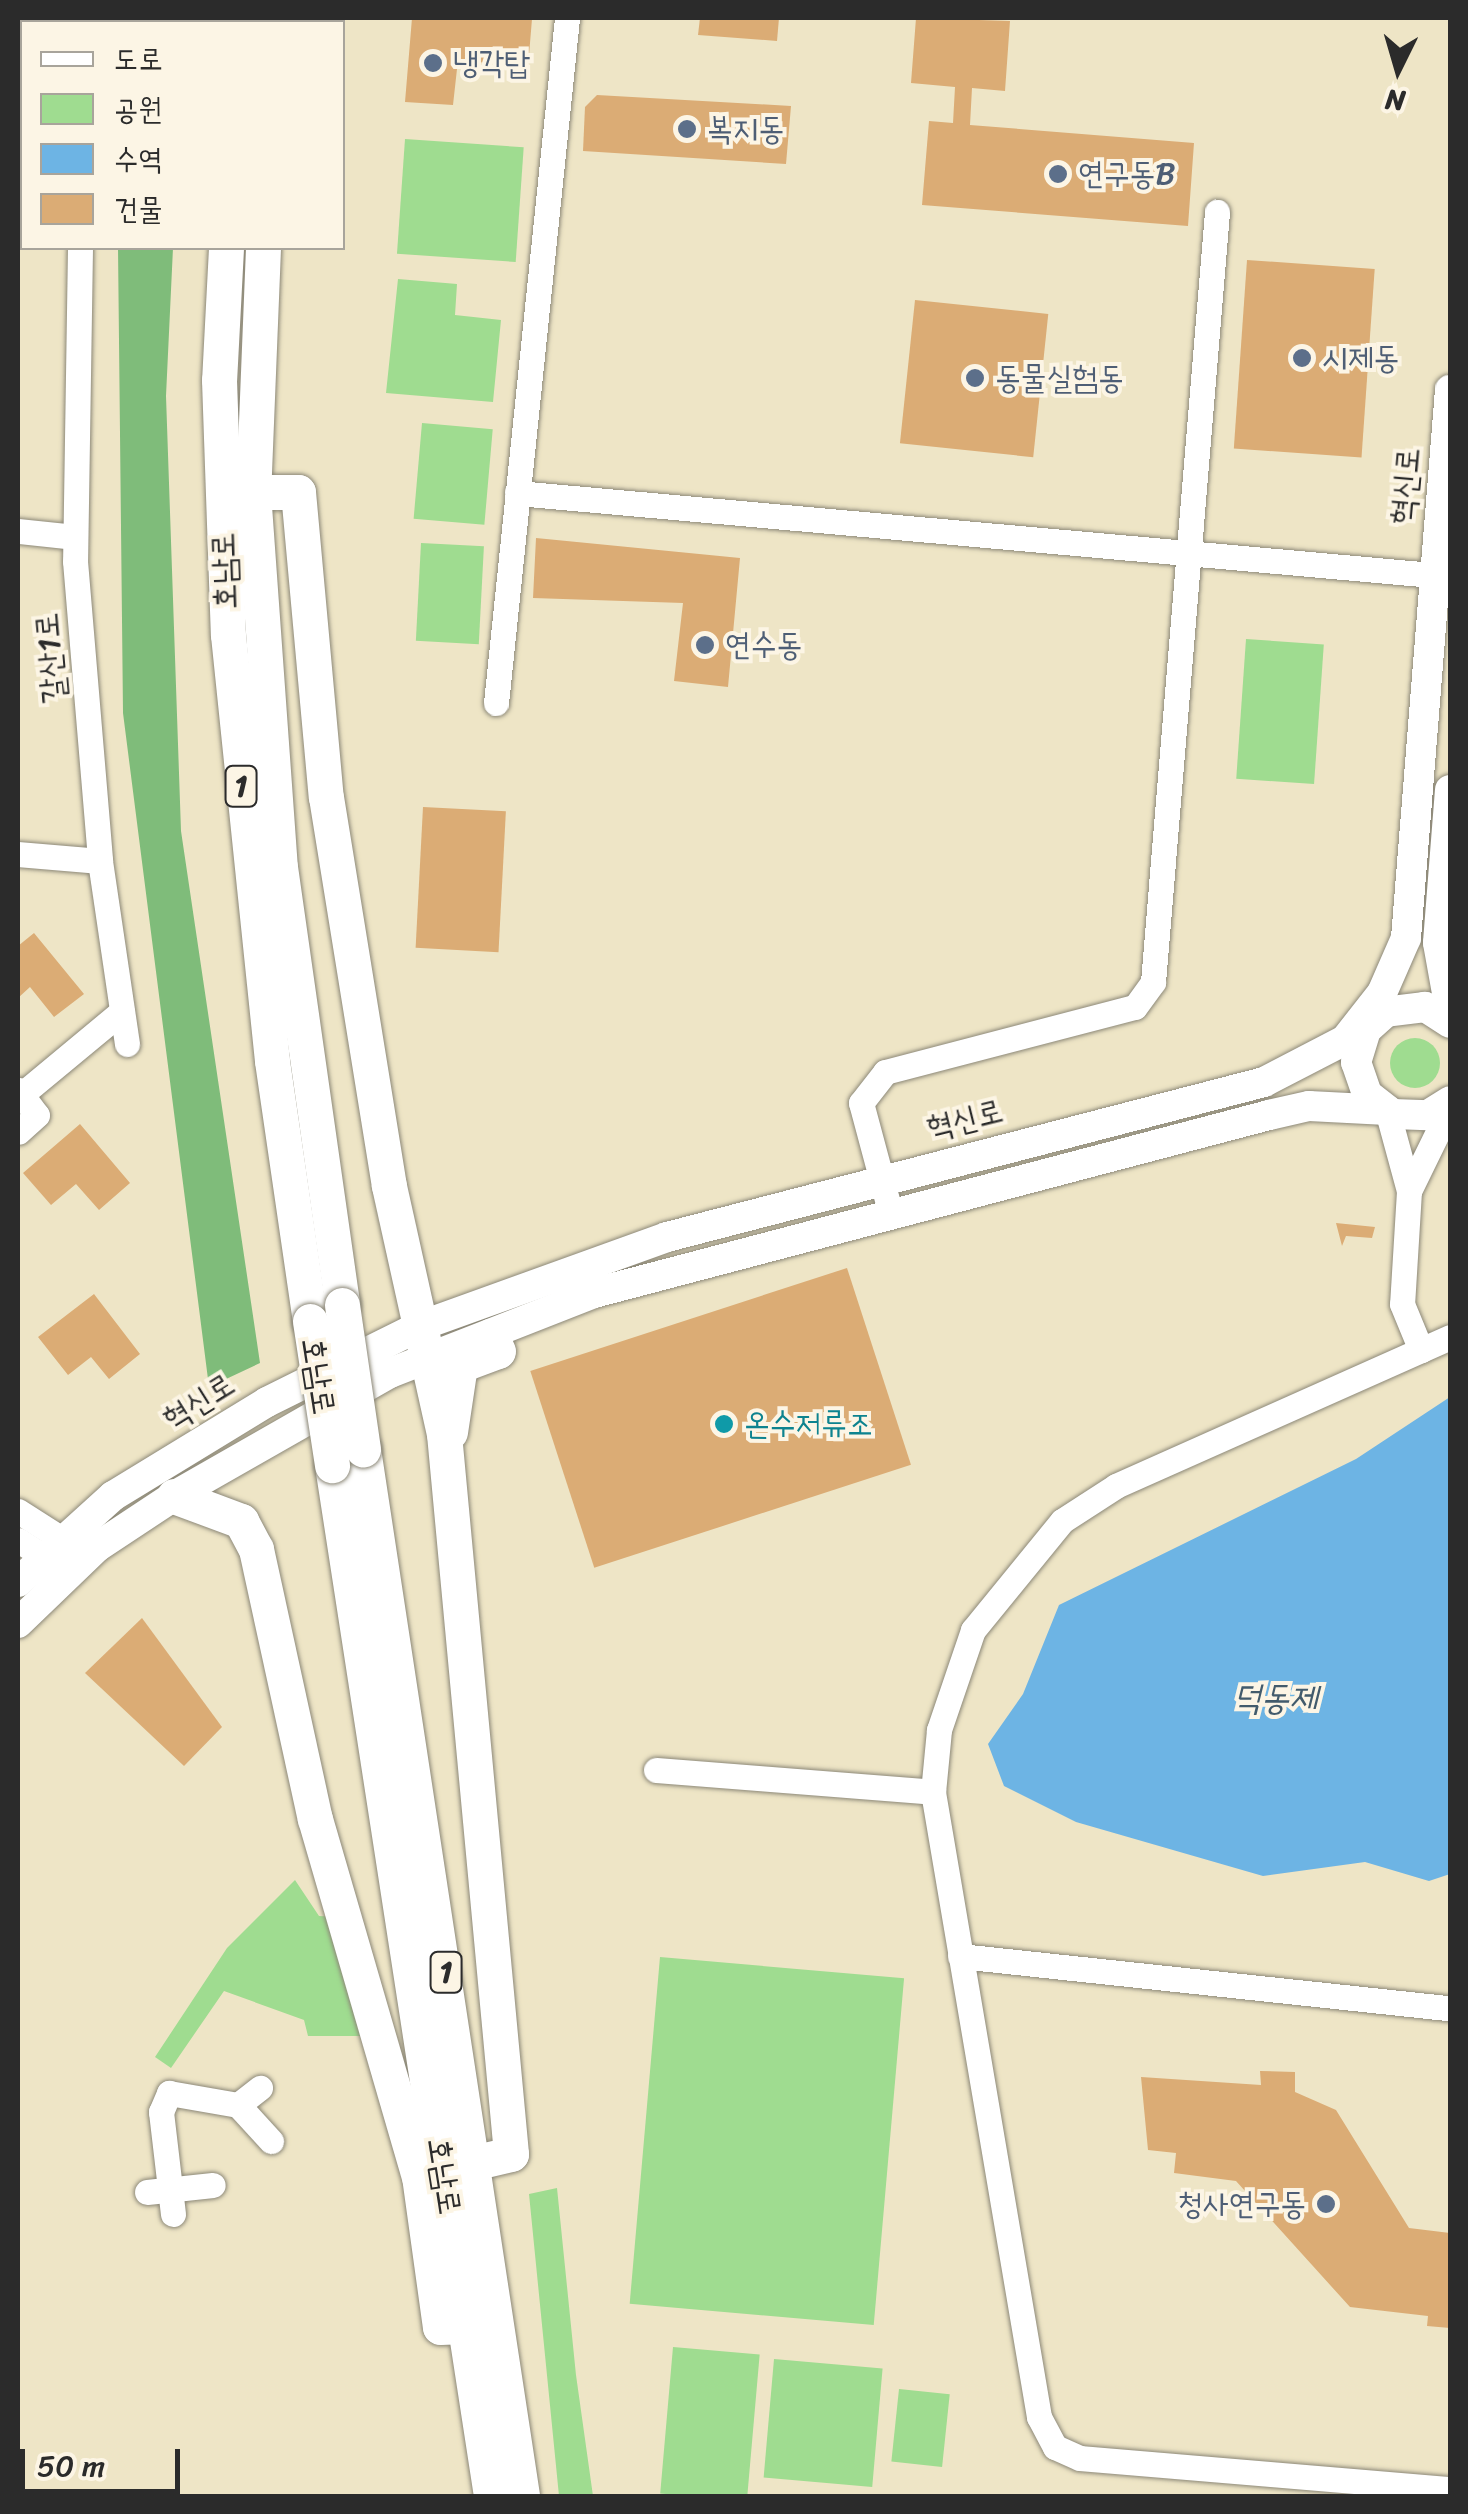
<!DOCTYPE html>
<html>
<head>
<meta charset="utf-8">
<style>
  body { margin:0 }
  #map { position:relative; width:1468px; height:2514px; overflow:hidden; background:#eee5c6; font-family:Sriracha,"Poor Story",sans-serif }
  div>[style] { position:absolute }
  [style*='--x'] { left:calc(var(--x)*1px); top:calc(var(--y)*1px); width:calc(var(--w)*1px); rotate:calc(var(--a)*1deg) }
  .green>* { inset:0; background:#9fdc90; transform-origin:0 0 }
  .round { border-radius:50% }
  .forest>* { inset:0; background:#7fbc7a }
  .water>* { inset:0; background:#6db4e4 }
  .building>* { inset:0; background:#dbac75; transform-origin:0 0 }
  .roads { filter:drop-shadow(0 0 2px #8c8878) drop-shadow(0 0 2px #8c8878) }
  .minor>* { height:25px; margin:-12.5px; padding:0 12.5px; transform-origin:12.5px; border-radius:12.5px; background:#fff }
  .major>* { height:30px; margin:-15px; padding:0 15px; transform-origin:15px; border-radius:15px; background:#fff }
  .highway>* { height:35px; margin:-17.5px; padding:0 17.5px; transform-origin:17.5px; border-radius:17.5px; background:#fff }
  .bridges { filter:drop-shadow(0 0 2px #8c8878) drop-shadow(0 0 2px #8c8878) }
  .highway-bridge>* { height:35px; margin:-17.5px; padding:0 17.5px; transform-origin:17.5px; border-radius:17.5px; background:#fff }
  .dots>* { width:28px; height:28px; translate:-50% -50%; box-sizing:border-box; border:5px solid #fcf5e5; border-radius:50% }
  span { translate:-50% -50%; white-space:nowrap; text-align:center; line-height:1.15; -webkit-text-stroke:8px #fcf5e5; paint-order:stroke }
  .shield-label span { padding:2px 8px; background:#fcf5e5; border:2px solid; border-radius:8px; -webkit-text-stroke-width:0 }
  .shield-label { font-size:30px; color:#2b2b2b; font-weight:700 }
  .service-label { font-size:32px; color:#4e5e75 }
  .left { translate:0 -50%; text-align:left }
  .right { translate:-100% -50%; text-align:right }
  .street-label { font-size:32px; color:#2b2b2b }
  .culture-label { font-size:32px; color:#0d838f }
  .water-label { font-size:35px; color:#425b6c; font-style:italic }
  .frame { position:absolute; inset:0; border:20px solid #2b2b2b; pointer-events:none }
  .legend { position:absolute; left:20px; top:20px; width:325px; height:230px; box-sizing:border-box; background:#fcf5e5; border:2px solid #a8a49b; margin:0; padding:12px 18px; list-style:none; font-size:30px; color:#2b2b2b }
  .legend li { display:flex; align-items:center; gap:20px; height:50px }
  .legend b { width:50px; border:2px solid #a8a49b }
  .north { position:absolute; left:1348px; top:20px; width:100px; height:100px; -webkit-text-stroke:8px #fcf5e5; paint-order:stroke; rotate:185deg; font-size:28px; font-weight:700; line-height:40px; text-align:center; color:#2b2b2b }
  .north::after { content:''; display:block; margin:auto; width:35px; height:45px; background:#2b2b2b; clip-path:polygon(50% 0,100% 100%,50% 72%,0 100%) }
  .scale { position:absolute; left:20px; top:2449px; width:160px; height:45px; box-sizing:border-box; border:5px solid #2b2b2b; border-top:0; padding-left:12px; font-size:30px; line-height:35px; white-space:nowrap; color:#2b2b2b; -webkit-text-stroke:8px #fcf5e5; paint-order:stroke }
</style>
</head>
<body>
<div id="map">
  <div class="green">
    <i style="left:405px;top:139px;width:119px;height:115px;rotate:4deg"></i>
    <i style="clip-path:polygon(398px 279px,457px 284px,455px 315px,501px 320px,493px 402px,386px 393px)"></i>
    <i style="left:422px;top:423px;width:71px;height:96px;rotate:5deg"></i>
    <i style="left:421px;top:543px;width:63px;height:98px;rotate:3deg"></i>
    <i style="left:1246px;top:639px;width:78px;height:140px;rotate:4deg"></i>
    <i class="round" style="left:1390px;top:1038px;width:50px;height:50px"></i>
    <i style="clip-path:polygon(295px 1880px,319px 1916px,340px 1917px,376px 2036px,308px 2036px,304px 2020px,224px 1991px,171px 2068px,155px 2057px,227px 1948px)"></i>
    <i style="left:660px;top:1957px;width:245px;height:348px;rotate:5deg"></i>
    <i style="clip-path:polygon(557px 2188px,576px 2375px,593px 2496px,559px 2496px,529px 2194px)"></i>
    <i style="left:673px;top:2347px;width:87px;height:147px;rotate:5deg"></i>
    <i style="left:774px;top:2359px;width:109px;height:119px;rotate:5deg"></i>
    <i style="left:899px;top:2389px;width:51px;height:73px;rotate:6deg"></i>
  </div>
  <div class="forest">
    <i style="clip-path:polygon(118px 248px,173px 248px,166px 396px,181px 831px,260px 1363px,209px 1387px,123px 713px)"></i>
  </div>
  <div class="water">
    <i style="clip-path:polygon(1450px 1397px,1450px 1874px,1429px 1881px,1365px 1862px,1263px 1876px,1076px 1822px,1004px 1786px,988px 1744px,1023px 1694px,1059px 1605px,1356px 1459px)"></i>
  </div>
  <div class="building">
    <i style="clip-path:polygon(412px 18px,532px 19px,528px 67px,458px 60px,453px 105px,405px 102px)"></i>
    <i style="clip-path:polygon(700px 18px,779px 18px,777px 41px,698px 35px)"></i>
    <i style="clip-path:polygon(916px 18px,1010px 21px,1005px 91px,972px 88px,970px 125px,1194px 143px,1188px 226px,922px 205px,929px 121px,953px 123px,955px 87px,911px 83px)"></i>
    <i style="clip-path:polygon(597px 95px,791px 106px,786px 164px,583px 151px,585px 107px)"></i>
    <i style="left:1247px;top:260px;width:128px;height:189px;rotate:4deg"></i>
    <i style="left:915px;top:300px;width:134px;height:144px;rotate:6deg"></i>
    <i style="clip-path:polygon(536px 538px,740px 558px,728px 687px,674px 681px,683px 603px,533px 598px)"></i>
    <i style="left:423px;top:807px;width:83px;height:141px;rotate:3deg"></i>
    <i style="clip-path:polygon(34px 933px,84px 994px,54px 1017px,30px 987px,18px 998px,18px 946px)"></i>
    <i style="clip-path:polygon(80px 1124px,130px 1183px,99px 1210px,76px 1184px,51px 1205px,23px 1173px)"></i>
    <i style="clip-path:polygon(1336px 1223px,1375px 1227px,1372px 1238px,1346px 1236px,1342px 1246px)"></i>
    <i style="left:847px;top:1268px;width:207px;height:333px;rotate:72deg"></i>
    <i style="clip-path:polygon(94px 1294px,140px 1354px,109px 1379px,91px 1357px,68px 1375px,38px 1337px)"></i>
    <i style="clip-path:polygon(142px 1618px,222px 1727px,184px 1766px,85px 1673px)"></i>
    <i style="clip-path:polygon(1260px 2071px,1295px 2072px,1295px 2092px,1336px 2110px,1409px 2228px,1450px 2233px,1450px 2328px,1427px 2326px,1428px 2316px,1350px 2307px,1236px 2181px,1174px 2173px,1176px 2153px,1148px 2150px,1141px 2077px,1261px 2085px)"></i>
  </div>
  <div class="roads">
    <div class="minor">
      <i style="--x:98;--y:22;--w:4;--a:-76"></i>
      <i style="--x:18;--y:81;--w:4;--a:14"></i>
      <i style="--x:18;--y:126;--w:4;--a:0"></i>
      <i style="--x:80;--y:248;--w:313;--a:90.9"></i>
      <i style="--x:75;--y:561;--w:301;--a:85.2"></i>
      <i style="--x:100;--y:861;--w:185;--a:81.6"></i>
      <i style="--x:517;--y:493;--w:920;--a:5.12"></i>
      <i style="--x:18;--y:531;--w:57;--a:6"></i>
      <i style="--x:496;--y:703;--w:689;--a:-84.08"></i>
      <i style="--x:18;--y:854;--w:82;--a:4.9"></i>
      <i style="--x:18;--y:1090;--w:31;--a:53"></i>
      <i style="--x:37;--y:1115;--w:25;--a:138"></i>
      <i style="--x:21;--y:1095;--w:131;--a:-39.7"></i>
      <i style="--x:1387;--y:1110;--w:84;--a:74.8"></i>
      <i style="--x:1409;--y:1191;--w:113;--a:93.5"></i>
      <i style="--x:1402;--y:1304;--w:50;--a:67.6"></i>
      <i style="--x:1421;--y:1350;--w:334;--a:156"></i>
      <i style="--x:1116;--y:1486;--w:64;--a:147.1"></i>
      <i style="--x:1062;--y:1521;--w:141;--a:129.2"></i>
      <i style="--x:973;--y:1630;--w:106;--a:108.8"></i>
      <i style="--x:939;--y:1730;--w:62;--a:95.5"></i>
      <i style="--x:933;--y:1792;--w:634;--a:80.37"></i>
      <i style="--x:1039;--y:2417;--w:34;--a:62"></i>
      <i style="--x:1055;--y:2447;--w:27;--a:24"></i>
      <i style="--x:1080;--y:2458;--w:371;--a:4.8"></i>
      <i style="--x:1409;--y:1191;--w:93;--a:-64"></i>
      <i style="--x:890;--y:1211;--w:112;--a:-105"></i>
      <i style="--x:861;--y:1103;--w:39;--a:-52"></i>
      <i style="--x:885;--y:1072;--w:258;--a:-14.6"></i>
      <i style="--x:1135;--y:1007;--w:31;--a:-54"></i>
      <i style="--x:1153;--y:982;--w:773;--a:-85.25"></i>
      <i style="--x:1421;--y:1350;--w:32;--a:-24"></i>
      <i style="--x:18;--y:1511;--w:72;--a:32.6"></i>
      <i style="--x:18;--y:1540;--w:50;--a:32.7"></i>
      <i style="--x:656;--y:1770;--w:278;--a:4.5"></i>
      <i style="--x:960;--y:1956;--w:493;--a:6.1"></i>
      <i style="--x:238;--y:2105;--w:49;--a:47.5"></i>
      <i style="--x:147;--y:2192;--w:66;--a:-6.1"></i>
      <i style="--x:173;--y:2214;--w:103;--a:-96.7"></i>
      <i style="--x:161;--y:2112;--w:21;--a:-67"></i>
      <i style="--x:169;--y:2093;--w:70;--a:9.9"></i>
      <i style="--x:238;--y:2105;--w:28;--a:-38"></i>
    </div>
    <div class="major">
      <i style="--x:1450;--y:790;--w:153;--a:94.5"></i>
      <i style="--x:1438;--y:943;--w:68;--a:79.8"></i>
      <i style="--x:1450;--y:1023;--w:30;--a:-147"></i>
      <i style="--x:1425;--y:1007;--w:39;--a:173"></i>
      <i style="--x:1386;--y:1012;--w:27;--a:138"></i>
      <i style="--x:1366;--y:1030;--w:34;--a:107"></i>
      <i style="--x:1356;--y:1062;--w:34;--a:71"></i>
      <i style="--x:1367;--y:1094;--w:33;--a:38"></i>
      <i style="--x:1393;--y:1114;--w:35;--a:2"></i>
      <i style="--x:1428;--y:1115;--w:26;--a:-32"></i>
      <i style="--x:18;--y:1582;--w:128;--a:-42.2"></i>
      <i style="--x:113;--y:1496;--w:180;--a:-31.4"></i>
      <i style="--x:267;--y:1402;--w:171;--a:-26.4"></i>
      <i style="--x:420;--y:1326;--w:263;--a:-19.8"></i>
      <i style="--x:667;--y:1237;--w:617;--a:-14.55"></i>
      <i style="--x:1264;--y:1082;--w:91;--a:-27.4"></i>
      <i style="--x:1345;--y:1040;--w:60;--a:-51.8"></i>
      <i style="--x:1382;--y:993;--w:60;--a:-66.4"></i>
      <i style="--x:1406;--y:938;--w:550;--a:-85.41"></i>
      <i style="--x:18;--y:1623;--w:110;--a:-43.9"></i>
      <i style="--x:97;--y:1547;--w:92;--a:-33.5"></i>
      <i style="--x:174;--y:1496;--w:249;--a:-29.7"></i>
      <i style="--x:390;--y:1373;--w:219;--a:-21.4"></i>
      <i style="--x:594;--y:1293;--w:698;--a:-14.77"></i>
      <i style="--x:1269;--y:1115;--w:41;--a:-12.7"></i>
      <i style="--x:1309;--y:1106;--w:78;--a:2.9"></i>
    </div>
    <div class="highway">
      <i style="--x:239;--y:22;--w:4;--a:-76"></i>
      <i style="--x:280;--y:22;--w:4;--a:-76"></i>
      <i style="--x:226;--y:248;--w:132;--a:93"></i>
      <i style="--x:219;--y:380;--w:255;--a:88"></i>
      <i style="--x:228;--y:635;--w:428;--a:84.1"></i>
      <i style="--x:272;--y:1061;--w:263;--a:81.7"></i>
      <i style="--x:263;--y:248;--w:244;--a:92.3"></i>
      <i style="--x:253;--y:492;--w:376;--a:85.9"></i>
      <i style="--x:280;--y:867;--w:442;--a:81.9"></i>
      <i style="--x:253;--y:492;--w:45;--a:0"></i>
      <i style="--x:298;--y:492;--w:306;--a:84.8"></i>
      <i style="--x:326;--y:797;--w:394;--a:80.8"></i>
      <i style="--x:389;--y:1186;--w:254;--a:77.5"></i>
      <i style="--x:444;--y:1434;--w:723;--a:84.68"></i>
      <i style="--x:511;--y:2154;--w:36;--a:167"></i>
      <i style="--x:450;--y:1432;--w:68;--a:-81.5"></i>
      <i style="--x:460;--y:1365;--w:40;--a:-20.2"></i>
      <i style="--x:498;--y:1351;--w:17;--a:-114"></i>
      <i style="--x:363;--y:1449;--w:1059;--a:81.36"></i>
      <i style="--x:332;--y:1465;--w:1043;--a:81.23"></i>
      <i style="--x:174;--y:1496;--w:72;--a:20.5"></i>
      <i style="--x:241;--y:1521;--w:32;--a:62"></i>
      <i style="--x:256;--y:1549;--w:276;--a:77.7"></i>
      <i style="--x:315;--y:1819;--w:372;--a:73.8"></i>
      <i style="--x:419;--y:2176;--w:152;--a:82.1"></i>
      <i style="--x:440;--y:2327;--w:27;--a:-2"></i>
    </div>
  </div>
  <div class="bridges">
    <div class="highway-bridge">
      <i style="--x:342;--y:1305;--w:146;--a:81.7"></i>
      <i style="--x:310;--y:1321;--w:146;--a:81.3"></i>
    </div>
  </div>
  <div class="dots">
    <i style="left:433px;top:63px;background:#5c6f8a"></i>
    <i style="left:687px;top:129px;background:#5c6f8a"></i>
    <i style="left:1058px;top:174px;background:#5c6f8a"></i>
    <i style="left:1302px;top:358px;background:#5c6f8a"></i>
    <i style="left:975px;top:378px;background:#5c6f8a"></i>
    <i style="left:705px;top:645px;background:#5c6f8a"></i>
    <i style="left:724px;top:1424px;background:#0f9aa8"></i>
    <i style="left:1326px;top:2204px;background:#5c6f8a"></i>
  </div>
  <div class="shield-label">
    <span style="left:241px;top:786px">1</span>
    <span style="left:446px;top:1972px">1</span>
  </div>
  <div class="service-label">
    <span class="left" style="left:453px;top:63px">냉각탑</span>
    <span class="left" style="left:707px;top:129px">복지동</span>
    <span class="left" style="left:1078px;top:174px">연구동B</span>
    <span class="left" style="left:1322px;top:358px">시제동</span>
    <span class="left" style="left:995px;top:378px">동물실험동</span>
    <span class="left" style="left:725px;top:645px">연수동</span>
    <span class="right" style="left:1306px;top:2204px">청사연구동</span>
  </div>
  <div class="street-label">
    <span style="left:1406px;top:486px;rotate:-85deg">혁신로</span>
    <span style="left:225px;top:571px;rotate:-92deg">호남로</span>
    <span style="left:51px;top:658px;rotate:-95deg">갈산1로</span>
    <span style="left:965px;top:1120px;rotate:-14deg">혁신로</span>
    <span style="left:318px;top:1376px;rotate:81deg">호남로</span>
    <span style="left:199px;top:1402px;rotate:-32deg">혁신로</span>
    <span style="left:444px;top:2176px;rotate:81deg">호남로</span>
  </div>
  <div class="culture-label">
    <span class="left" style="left:744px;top:1424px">온수저류조</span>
  </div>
  <div class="water-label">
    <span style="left:1275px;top:1697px">덕동제</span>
  </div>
  <div class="frame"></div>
  <ul class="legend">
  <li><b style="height:12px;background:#fff"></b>도로</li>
  <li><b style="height:28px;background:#9fdc90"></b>공원</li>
  <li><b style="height:28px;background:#6db4e4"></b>수역</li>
  <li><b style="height:28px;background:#dbac75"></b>건물</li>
  </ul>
  <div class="north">N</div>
  <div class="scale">50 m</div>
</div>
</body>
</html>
